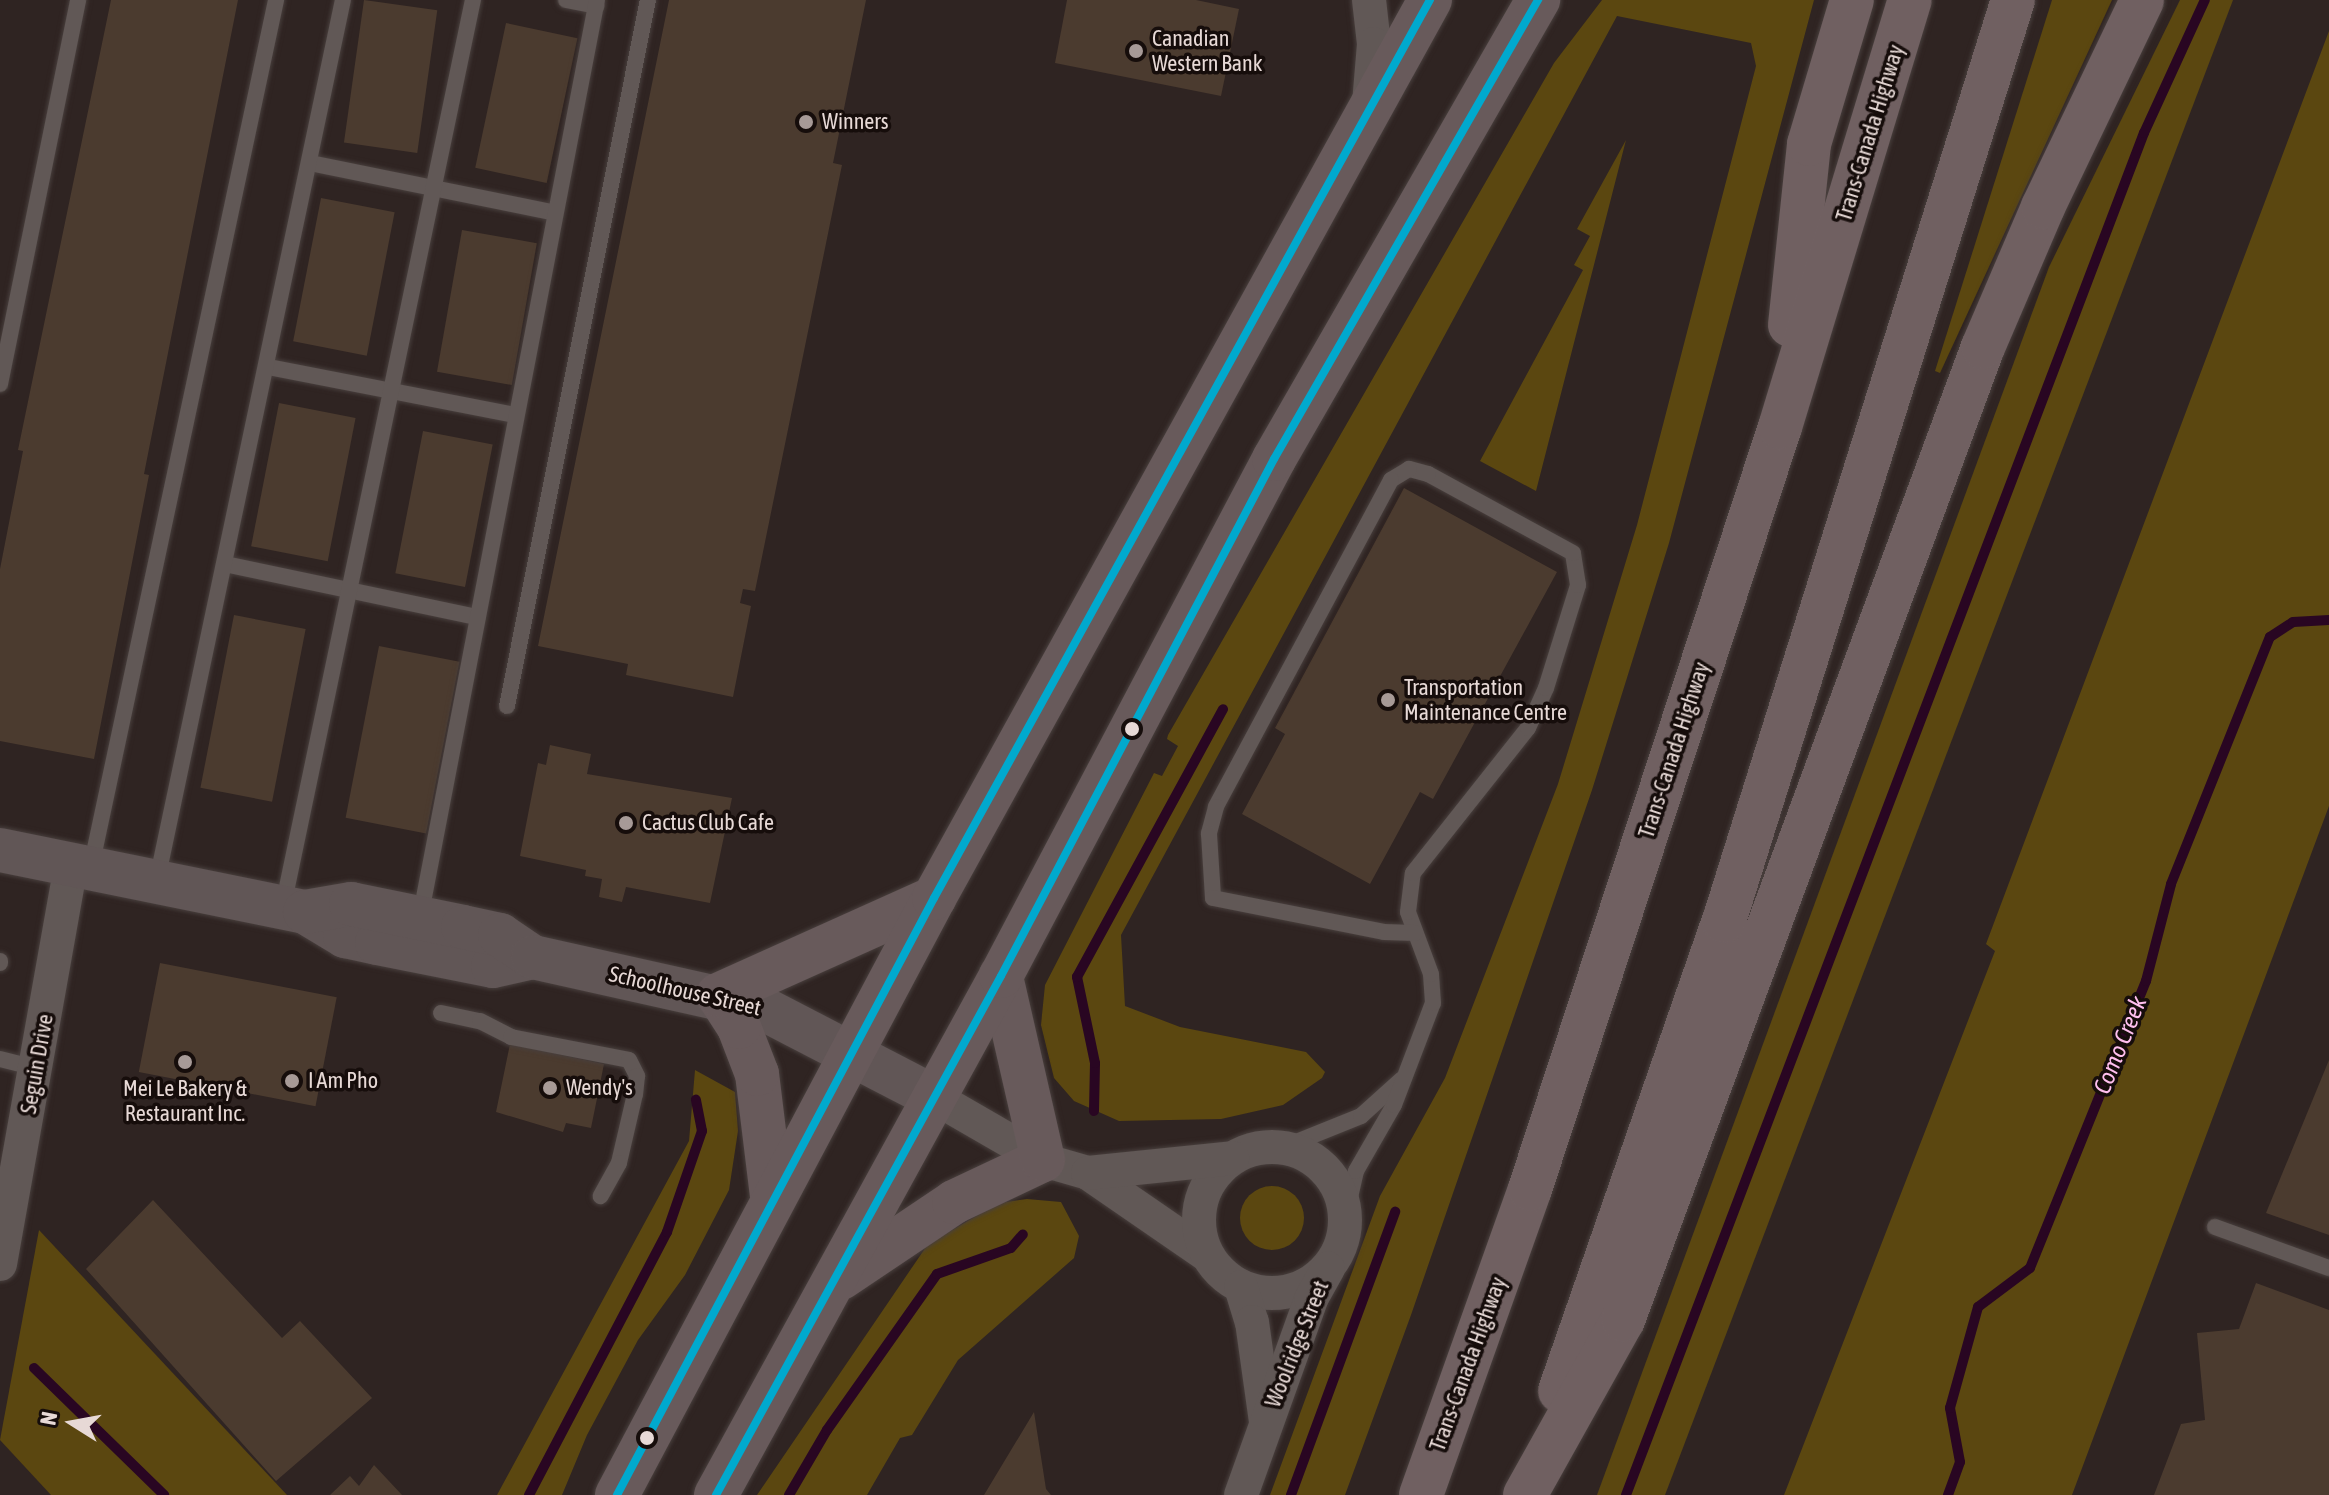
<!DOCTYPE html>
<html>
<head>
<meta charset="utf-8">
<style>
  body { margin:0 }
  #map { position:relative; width:2329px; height:1495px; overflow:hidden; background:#2f2422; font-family:"Asap Condensed",sans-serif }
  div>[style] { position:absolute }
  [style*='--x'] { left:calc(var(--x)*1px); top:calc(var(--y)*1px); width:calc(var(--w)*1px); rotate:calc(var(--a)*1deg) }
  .green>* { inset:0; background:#5b4710 }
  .round { border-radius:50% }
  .stream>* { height:10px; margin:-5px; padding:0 5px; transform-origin:5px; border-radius:5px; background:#290622 }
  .building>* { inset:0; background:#4b3b2f; transform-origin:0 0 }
  .roads { filter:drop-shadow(0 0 2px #483f3d) drop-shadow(0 0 2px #483f3d) }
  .service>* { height:16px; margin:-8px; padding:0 8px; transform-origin:8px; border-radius:8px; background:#615856 }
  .minor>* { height:34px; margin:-17px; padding:0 17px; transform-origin:17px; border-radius:17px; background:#615856 }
  .minor>.ring { margin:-17px; padding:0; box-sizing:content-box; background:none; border:34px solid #615856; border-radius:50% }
  .secondary>* { height:44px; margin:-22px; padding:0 22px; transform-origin:22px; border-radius:22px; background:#615656 }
  .primary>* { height:44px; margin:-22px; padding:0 22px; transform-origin:22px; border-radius:22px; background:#685a5b }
  .motorway>* { height:44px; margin:-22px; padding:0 22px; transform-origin:22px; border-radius:22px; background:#706061 }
  .bus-1>* { height:8px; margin:-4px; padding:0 4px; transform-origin:4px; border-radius:4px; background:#00a9ce }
  .dots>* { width:22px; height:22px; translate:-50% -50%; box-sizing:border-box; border:4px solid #160d0b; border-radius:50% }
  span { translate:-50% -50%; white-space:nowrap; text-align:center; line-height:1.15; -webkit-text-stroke:7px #160d0b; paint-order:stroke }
  .poi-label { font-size:22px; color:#e7d9d6 }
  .left { translate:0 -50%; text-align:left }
  .street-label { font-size:22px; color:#e7d9d6 }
  .water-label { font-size:24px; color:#ffbfee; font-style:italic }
  .north { position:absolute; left:32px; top:1383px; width:80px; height:80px; -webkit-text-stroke:6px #160d0b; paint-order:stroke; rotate:281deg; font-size:22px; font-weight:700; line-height:32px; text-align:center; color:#e7d9d6 }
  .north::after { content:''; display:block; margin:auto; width:28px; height:36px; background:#e7d9d6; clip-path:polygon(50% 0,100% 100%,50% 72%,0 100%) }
</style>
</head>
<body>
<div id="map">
  <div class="green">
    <i style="clip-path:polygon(1602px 0,1814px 0,1669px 543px,1592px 790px,1411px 1315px,1345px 1495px,1270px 1495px,1380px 1196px,1445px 1078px,1558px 784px,1637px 525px,1756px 66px,1751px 43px,1617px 16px,1121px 935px,1125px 1006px,1180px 1027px,1306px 1052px,1325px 1072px,1322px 1078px,1283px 1105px,1221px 1119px,1119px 1121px,1074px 1101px,1054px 1078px,1041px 1025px,1045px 985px,1154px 773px,1162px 776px,1178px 746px,1167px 739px,1168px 735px,1554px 63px)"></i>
    <i style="clip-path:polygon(2052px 0,2112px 0,1940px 373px,1935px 371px)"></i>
    <i style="clip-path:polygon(2180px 0,2233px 0,1665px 1495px,1597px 1495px,2049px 267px)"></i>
    <i style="clip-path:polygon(2329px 31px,2329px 806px,2072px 1495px,1784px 1495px,1995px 951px,1986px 944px)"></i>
    <i style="clip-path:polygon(1626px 140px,1536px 491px,1480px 461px,1583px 270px,1574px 265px,1590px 236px,1577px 229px)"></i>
    <i style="clip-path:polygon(695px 1070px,735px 1092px,738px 1131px,729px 1190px,685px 1275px,638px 1340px,587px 1435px,562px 1495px,497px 1495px,689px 1141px)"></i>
    <i class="round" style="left:1240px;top:1186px;width:64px;height:64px"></i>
    <i style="clip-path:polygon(1027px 1199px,1061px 1202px,1079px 1236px,1074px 1258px,958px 1360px,912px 1435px,900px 1438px,867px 1495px,757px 1495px,928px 1244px,999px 1203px)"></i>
    <i style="clip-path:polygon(39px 1230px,287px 1495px,51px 1495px,0 1440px)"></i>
  </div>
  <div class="stream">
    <i style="--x:1094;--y:1111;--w:48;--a:-88.8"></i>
    <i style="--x:1095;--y:1063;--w:88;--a:-101.8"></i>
    <i style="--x:1077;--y:977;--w:305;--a:-61.4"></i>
    <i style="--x:34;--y:1368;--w:182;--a:44.3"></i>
    <i style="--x:529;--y:1495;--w:297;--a:-62.3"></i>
    <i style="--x:667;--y:1232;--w:107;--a:-70.9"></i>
    <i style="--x:702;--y:1131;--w:32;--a:-101"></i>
    <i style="--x:789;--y:1495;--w:75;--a:-59.7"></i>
    <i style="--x:827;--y:1430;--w:191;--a:-54.8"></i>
    <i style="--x:937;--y:1274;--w:78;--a:-19.4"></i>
    <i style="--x:1011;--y:1248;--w:18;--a:-49"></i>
    <i style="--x:1291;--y:1495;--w:302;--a:-69.8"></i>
    <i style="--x:1626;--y:1495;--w:1457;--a:-69.18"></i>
    <i style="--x:2144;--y:133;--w:146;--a:-65.4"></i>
    <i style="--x:1948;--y:1495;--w:35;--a:-70"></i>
    <i style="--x:1960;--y:1462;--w:55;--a:-100.5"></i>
    <i style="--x:1950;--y:1408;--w:105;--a:-74.5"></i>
    <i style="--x:1978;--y:1307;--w:65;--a:-36.9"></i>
    <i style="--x:2030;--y:1268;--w:310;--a:-68"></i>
    <i style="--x:2146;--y:981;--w:100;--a:-75.5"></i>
    <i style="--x:2171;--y:884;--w:266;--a:-68.2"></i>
    <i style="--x:2270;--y:637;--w:27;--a:-33"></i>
    <i style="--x:2293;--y:622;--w:36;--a:-3"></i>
  </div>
  <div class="building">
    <i style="clip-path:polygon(111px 0,238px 0,144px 474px,149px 475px,94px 759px,0 741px,0 569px,23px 451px,18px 450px)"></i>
    <i style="left:364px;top:0;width:74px;height:144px;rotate:8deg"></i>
    <i style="clip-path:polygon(669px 0,866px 0,833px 163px,842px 165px,755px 591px,743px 589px,740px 603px,751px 606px,733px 697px,626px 675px,628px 664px,538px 646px)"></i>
    <i style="clip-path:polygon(1067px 0,1196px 0,1239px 9px,1221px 96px,1055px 63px)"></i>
    <i style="left:506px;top:23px;width:73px;height:148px;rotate:12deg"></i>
    <i style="left:321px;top:198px;width:75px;height:146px;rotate:11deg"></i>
    <i style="left:462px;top:230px;width:76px;height:144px;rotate:10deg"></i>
    <i style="left:279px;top:403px;width:78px;height:146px;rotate:11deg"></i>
    <i style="left:423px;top:431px;width:71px;height:145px;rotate:11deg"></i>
    <i style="clip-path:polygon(1404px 488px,1557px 572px,1433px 799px,1420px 792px,1370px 884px,1242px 814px,1285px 734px,1275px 728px)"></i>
    <i style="left:234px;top:615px;width:73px;height:176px;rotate:11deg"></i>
    <i style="left:379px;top:646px;width:82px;height:175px;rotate:11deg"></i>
    <i style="clip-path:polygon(550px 745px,591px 754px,587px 774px,732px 798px,710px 903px,626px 887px,622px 902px,599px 897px,602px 879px,585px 876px,586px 870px,520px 856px,538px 763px,546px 765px)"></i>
    <i style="left:160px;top:963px;width:180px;height:111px;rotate:11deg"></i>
    <i style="clip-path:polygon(510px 1044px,604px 1064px,591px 1128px,566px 1123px,563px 1132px,496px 1112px)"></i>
    <i style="clip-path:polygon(2329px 1060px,2329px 1235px,2266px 1213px)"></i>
    <i style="clip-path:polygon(153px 1200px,282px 1338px,300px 1321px,372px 1398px,276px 1481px,86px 1269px)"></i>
    <i style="clip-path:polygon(2256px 1283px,2329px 1310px,2329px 1495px,2154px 1495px,2181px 1424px,2205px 1420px,2197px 1333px,2239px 1329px)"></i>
    <i style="clip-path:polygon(1034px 1412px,1046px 1489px,1051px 1495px,984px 1495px)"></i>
    <i style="clip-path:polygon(374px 1465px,402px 1495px,330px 1495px,350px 1476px,359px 1486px)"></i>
  </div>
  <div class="roads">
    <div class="service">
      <i style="--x:566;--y:0;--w:31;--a:11"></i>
      <i style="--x:310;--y:163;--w:250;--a:11.5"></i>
      <i style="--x:268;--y:367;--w:252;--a:11"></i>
      <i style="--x:0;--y:384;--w:392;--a:-78.5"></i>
      <i style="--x:225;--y:564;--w:258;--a:11.9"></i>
      <i style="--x:507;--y:706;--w:720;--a:-78.71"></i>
      <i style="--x:91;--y:867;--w:887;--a:-77.95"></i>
      <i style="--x:157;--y:880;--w:899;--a:-78.07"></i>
      <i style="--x:283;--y:906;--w:926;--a:-78.16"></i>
      <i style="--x:420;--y:918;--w:935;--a:-79.09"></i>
      <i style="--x:0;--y:963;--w:2;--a:-90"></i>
      <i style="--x:441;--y:1013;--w:40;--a:12"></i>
      <i style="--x:480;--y:1021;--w:35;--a:27"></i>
      <i style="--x:511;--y:1037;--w:120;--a:11"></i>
      <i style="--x:629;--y:1060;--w:18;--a:63"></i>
      <i style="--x:637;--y:1076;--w:18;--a:96"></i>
      <i style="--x:635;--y:1094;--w:71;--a:103.1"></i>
      <i style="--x:619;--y:1163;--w:38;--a:119"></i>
      <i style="--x:0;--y:1059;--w:38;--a:14"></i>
      <i style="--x:1284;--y:1147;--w:83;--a:-21.9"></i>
      <i style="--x:1361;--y:1116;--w:55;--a:-42.1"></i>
      <i style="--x:1346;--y:1215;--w:45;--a:-77.2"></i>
      <i style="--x:1356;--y:1171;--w:76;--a:-60.1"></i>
      <i style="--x:1394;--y:1105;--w:109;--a:-69.1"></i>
      <i style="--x:1433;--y:1003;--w:29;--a:-94"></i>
      <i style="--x:1431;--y:974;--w:66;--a:-110.4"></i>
      <i style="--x:1408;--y:912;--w:39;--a:-83"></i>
      <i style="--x:1413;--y:873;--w:185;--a:-51.6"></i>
      <i style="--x:1528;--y:728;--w:44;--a:-65.8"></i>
      <i style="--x:1546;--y:688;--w:108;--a:-72.7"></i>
      <i style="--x:1578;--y:585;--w:32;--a:-99"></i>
      <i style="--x:1573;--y:553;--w:165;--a:-151.4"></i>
      <i style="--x:1428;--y:474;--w:20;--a:-165"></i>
      <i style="--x:1409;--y:469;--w:21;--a:149"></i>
      <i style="--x:1391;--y:480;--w:371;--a:118.2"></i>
      <i style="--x:1216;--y:807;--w:28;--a:105"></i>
      <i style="--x:1209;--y:834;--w:64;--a:86.4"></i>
      <i style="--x:1213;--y:898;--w:174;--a:11.2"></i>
      <i style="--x:1384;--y:932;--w:31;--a:2"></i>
      <i style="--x:2215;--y:1227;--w:121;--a:19.8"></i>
    </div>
    <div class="minor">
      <i style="--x:1369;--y:0;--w:44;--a:83.5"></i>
      <i style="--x:1374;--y:44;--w:59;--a:94.8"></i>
      <i style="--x:932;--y:1096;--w:128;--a:30"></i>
      <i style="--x:1043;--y:1160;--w:47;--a:16.1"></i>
      <i style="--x:1088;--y:1173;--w:145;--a:34.6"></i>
      <i class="ring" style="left:1199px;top:1147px;width:112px;height:112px"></i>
      <i style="--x:1088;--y:1173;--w:145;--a:-5.9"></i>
      <i style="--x:0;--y:1264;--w:406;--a:-79.9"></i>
      <i style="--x:1241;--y:1287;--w:37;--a:73"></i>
      <i style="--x:1252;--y:1322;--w:101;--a:82"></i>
      <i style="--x:1241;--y:1495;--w:208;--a:-70.3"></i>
      <i style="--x:1311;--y:1299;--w:35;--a:-61"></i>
    </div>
    <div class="secondary">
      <i style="--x:0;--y:850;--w:311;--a:11.5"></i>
      <i style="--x:305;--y:912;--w:47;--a:31"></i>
      <i style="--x:345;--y:936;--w:33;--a:12"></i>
      <i style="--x:377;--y:943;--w:118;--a:11.2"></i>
      <i style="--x:493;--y:966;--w:41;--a:-12.7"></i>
      <i style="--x:305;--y:912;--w:47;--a:-9.9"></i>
      <i style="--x:351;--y:904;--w:114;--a:11.6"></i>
      <i style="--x:463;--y:927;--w:38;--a:12"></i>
      <i style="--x:500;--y:935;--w:40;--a:34"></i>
      <i style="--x:533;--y:957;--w:235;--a:12.6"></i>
      <i style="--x:762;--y:1008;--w:191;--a:27.4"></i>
    </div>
    <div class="primary">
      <i style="--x:772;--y:1196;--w:123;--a:-97"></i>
      <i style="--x:757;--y:1074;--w:50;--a:-111"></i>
      <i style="--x:739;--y:1027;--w:38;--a:-123"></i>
      <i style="--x:718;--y:995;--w:237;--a:-24.2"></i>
      <i style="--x:841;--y:1278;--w:136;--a:-33.9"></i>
      <i style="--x:954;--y:1202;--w:98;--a:-25.3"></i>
      <i style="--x:1043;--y:1160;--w:189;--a:-102.9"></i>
      <i style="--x:617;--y:1495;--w:676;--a:-62.03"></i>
      <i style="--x:934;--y:898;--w:1026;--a:-61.09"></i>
      <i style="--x:716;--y:1495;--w:592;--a:-61.23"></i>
      <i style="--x:1001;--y:976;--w:585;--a:-62.16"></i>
      <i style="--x:1274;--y:459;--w:530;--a:-60.09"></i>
    </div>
    <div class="motorway">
      <i style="--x:1790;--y:325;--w:182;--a:-84"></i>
      <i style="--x:1809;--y:144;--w:150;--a:-73.4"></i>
      <i style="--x:1560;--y:1391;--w:498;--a:-70.8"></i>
      <i style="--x:1724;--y:921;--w:965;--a:-72.58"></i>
      <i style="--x:1421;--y:1495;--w:325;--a:-70.4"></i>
      <i style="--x:1530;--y:1189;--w:802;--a:-71.84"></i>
      <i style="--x:1780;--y:427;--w:446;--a:-73.1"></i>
      <i style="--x:1525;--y:1495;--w:201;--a:-60.8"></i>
      <i style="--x:1623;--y:1320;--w:1037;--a:-69.7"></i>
      <i style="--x:1983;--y:347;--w:152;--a:-66.8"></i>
      <i style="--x:2043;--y:207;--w:229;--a:-64.4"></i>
    </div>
  </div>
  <div class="bus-1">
    <i style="--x:617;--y:1495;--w:676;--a:-62.03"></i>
    <i style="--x:934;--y:898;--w:1026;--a:-61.09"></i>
    <i style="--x:716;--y:1495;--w:592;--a:-61.23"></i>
    <i style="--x:1001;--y:976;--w:585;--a:-62.16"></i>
    <i style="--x:1274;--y:459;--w:530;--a:-60.09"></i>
  </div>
  <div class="dots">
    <i style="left:1136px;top:51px;background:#a79a97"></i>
    <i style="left:806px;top:122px;background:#a79a97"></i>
    <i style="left:1388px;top:700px;background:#a79a97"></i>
    <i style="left:1132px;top:729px;background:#e7d9d6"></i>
    <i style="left:626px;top:823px;background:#a79a97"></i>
    <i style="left:185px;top:1062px;background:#a79a97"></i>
    <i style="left:292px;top:1081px;background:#a79a97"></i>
    <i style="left:550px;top:1088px;background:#a79a97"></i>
    <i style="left:647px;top:1438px;background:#e7d9d6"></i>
  </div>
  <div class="poi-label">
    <span class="left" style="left:1152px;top:51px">Canadian<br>Western Bank</span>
    <span class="left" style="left:822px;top:122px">Winners</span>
    <span class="left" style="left:1404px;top:700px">Transportation<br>Maintenance Centre</span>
    <span class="left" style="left:642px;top:823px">Cactus Club Cafe</span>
    <span class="left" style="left:308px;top:1081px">I Am Pho</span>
    <span style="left:185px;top:1101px">Mei Le Bakery &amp;<br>Restaurant Inc.</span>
    <span class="left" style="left:566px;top:1088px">Wendy's</span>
  </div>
  <div class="street-label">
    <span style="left:1870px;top:133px;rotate:-73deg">Trans-Canada Highway</span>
    <span style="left:1674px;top:750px;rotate:-72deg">Trans-Canada Highway</span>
    <span style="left:685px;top:991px;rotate:13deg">Schoolhouse Street</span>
    <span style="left:37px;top:1064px;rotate:-80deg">Seguin Drive</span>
    <span style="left:1297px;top:1344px;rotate:-68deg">Woolridge Street</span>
    <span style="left:1468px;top:1364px;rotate:-70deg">Trans-Canada Highway</span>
  </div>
  <div class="water-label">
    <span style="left:2120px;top:1045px;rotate:-68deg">Como Creek</span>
  </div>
  <div class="north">N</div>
</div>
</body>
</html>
